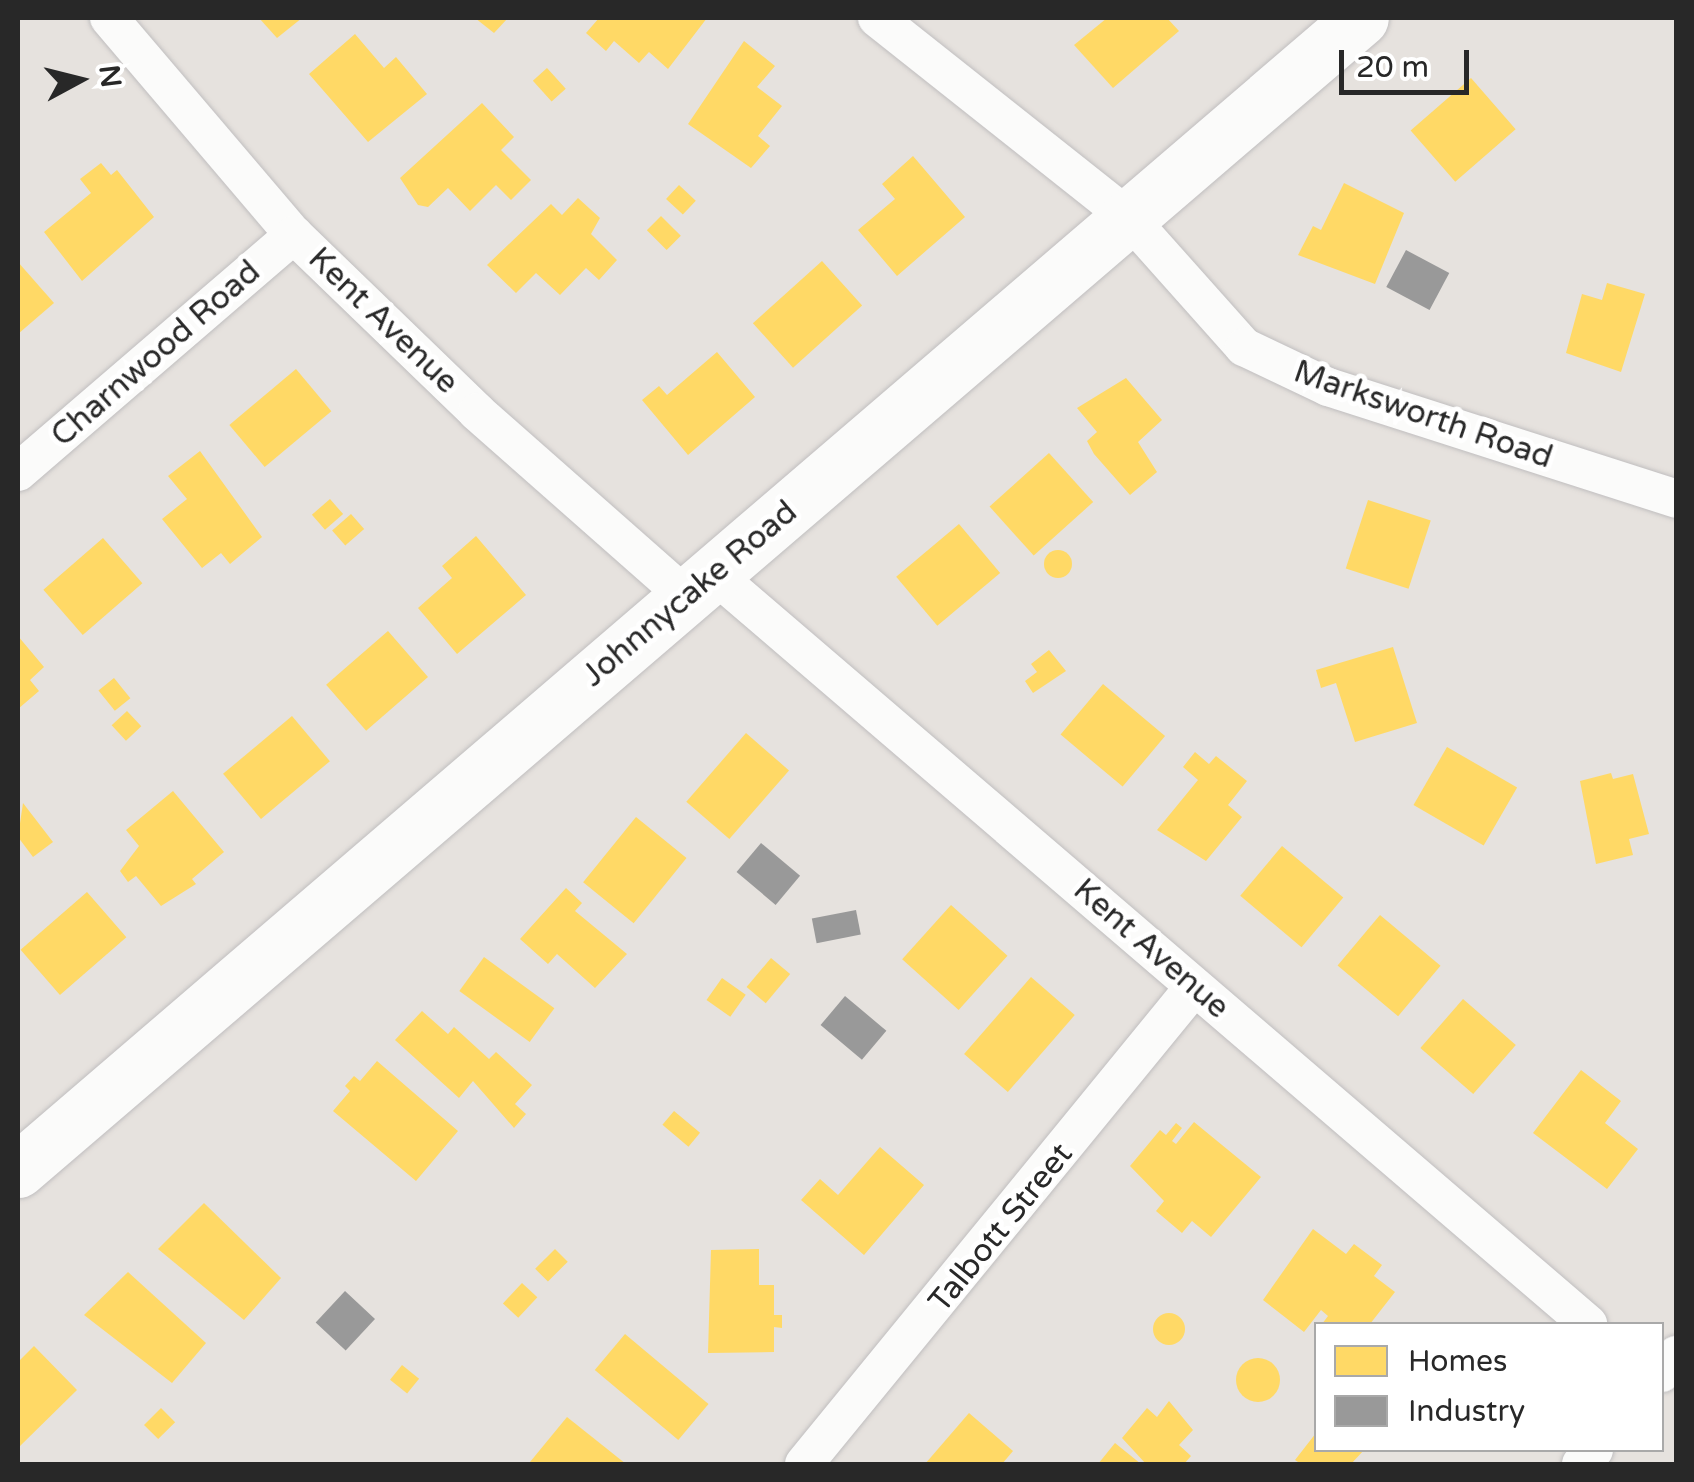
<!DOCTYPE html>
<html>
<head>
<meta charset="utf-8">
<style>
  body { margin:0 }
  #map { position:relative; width:1694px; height:1482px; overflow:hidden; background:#e6e2de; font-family:"Varela Round",sans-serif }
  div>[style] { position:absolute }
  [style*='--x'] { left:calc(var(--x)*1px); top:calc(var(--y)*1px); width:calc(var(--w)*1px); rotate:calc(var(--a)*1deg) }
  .homes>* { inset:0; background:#ffd966; transform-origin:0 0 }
  .round { border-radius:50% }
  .industry>* { inset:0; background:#999; transform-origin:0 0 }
  .roads { filter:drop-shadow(0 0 2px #c0bebf) drop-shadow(0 0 2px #c0bebf) }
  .street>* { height:38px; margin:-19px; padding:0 19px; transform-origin:19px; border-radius:19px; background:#fbfbfa }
  .secondary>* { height:55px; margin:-27.5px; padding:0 27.5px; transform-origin:27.5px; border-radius:27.5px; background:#fbfbfa }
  span { translate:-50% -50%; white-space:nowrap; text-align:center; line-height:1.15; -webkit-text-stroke:10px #fff; paint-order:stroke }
  .street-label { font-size:32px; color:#282828 }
  .frame { position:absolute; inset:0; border:20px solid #282828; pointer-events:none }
  .legend { position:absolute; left:1314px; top:1322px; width:350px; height:130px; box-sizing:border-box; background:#fff; border:2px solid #a9a9a9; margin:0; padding:12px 18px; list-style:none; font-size:30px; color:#282828 }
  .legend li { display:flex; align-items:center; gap:20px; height:50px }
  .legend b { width:50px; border:2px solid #a9a9a9 }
  .north { position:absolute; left:30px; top:30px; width:100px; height:100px; -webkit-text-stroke:8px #fff; paint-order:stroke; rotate:83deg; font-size:28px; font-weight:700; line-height:40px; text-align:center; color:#282828 }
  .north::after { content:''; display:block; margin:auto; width:35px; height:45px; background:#282828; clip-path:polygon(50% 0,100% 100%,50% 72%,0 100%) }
  .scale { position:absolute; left:1339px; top:50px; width:130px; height:45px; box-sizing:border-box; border:5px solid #282828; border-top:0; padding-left:12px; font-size:30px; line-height:35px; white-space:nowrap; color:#282828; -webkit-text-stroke:8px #fff; paint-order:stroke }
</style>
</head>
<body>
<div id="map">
  <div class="homes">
    <i style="clip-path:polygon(259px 18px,302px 18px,277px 38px)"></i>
    <i style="clip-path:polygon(475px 18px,508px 18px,494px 33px)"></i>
    <i style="clip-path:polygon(599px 18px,707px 18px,668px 69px,649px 52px,639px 63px,614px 41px,606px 51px,586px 33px)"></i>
    <i style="clip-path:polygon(1107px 18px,1167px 18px,1179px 31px,1113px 88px,1074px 45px)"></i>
    <i style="clip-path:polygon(355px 34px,384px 68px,396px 57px,427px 94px,368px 142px,309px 74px)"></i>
    <i style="clip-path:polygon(744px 41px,775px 66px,757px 87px,782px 106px,758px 136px,770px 146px,751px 168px,688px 124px)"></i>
    <i style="left:547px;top:68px;width:28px;height:19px;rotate:48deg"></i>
    <i style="left:1471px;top:78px;width:68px;height:80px;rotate:49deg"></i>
    <i style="clip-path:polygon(482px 103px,514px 137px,501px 150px,531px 180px,511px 200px,496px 185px,470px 211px,448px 188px,428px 207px,418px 205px,400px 178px)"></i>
    <i style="clip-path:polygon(913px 156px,965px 217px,897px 276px,858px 230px,895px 199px,882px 184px)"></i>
    <i style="clip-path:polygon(101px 163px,111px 175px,117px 170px,154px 217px,82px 281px,44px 232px,91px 193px,80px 179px)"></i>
    <i style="clip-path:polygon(1344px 183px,1404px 213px,1375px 284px,1298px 255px,1313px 226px,1321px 230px)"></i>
    <i style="left:679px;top:185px;width:23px;height:19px;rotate:43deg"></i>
    <i style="clip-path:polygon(578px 198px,600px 218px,591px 234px,617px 260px,599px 280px,586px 268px,560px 295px,536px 273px,516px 293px,487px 265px,551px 204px,562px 215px)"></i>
    <i style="left:661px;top:216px;width:28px;height:20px;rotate:45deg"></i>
    <i style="left:822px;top:261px;width:60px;height:93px;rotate:48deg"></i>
    <i style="clip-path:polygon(18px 262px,54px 303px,18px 334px)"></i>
    <i style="clip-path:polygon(1607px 283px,1645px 294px,1621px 372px,1566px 353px,1582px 294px,1602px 300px)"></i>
    <i style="clip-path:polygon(717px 352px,755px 397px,688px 455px,642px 400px,659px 386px,667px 395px)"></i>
    <i style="left:296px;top:369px;width:55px;height:87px;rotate:50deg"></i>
    <i style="clip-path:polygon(1126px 378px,1162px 420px,1138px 442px,1157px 472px,1130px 495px,1094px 454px,1087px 441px,1097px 432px,1077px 408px)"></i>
    <i style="clip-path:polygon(200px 451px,262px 537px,230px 564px,221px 553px,202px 568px,162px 519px,187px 499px,168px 476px)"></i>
    <i style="left:1049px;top:453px;width:66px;height:80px;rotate:48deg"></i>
    <i style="left:330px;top:499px;width:20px;height:24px;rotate:49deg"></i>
    <i style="left:1368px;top:500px;width:66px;height:72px;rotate:18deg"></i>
    <i style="left:351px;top:514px;width:20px;height:25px;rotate:49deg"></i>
    <i style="left:959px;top:524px;width:64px;height:82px;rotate:50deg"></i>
    <i style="clip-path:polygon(476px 536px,526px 595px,457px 654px,418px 608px,452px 578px,442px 566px)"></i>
    <i style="left:103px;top:538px;width:60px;height:79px;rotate:49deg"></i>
    <i class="round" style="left:1044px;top:550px;width:28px;height:28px"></i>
    <i style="left:388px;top:631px;width:61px;height:82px;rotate:49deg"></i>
    <i style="clip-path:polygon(18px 636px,44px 667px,30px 680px,39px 691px,18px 709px)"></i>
    <i style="clip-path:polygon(1393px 647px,1417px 723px,1355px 742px,1336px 683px,1321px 688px,1316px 670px)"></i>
    <i style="clip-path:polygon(1049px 650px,1066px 671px,1033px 693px,1025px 681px,1037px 672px,1031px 664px)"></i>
    <i style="left:114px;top:678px;width:26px;height:20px;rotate:51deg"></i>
    <i style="left:1103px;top:684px;width:81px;height:66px;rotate:40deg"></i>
    <i style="left:127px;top:711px;width:21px;height:21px;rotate:47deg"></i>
    <i style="left:292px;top:716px;width:59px;height:90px;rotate:50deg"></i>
    <i style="left:746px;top:733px;width:57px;height:91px;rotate:41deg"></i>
    <i style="left:1447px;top:747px;width:81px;height:67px;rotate:30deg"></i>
    <i style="clip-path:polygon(1195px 752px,1209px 764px,1216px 756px,1247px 781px,1228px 805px,1242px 817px,1206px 861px,1157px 830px,1198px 780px,1183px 767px)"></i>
    <i style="clip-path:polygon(1611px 773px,1613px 779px,1633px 774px,1649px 834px,1629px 839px,1633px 855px,1596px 864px,1580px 781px)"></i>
    <i style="clip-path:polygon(173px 791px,224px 852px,192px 879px,196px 884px,161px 906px,136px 876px,128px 882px,120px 871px,139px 846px,126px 830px)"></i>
    <i style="clip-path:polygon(23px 803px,53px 842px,33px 857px,18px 837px)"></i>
    <i style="left:636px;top:817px;width:65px;height:84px;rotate:39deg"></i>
    <i style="left:1282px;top:846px;width:80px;height:65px;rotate:40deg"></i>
    <i style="clip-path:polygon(566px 888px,582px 903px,575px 911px,627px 954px,595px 988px,557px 954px,548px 964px,520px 939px)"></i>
    <i style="left:87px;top:892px;width:60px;height:88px;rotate:49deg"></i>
    <i style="left:951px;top:905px;width:76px;height:73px;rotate:42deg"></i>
    <i style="left:1380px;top:915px;width:79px;height:66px;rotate:40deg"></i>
    <i style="left:484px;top:957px;width:87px;height:42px;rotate:36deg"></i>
    <i style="left:771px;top:958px;width:25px;height:38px;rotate:40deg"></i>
    <i style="left:1031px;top:977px;width:58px;height:102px;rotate:41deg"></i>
    <i style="left:722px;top:978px;width:29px;height:27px;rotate:35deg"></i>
    <i style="left:1463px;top:999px;width:70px;height:65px;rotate:41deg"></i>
    <i style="clip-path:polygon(422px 1011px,448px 1034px,454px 1027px,489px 1059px,496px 1052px,532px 1085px,515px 1104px,526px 1114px,514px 1128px,473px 1081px,459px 1098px,395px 1040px)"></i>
    <i style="clip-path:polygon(377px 1061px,458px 1131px,416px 1181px,333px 1111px,350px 1091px,345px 1086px,354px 1076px,360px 1081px)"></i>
    <i style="clip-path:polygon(1581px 1070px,1621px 1101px,1605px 1123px,1638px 1149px,1607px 1189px,1533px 1133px)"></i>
    <i style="left:674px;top:1111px;width:34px;height:18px;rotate:40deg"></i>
    <i style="clip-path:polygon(1194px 1122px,1261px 1177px,1211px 1237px,1192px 1221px,1182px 1233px,1156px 1211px,1164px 1201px,1130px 1166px,1160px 1130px,1166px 1135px,1176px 1123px,1182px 1128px,1172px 1141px,1176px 1144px)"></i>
    <i style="clip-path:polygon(880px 1147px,924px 1185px,864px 1255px,801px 1200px,820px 1179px,838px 1195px)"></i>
    <i style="clip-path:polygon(204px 1203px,281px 1278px,244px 1320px,158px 1249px)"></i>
    <i style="clip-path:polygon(1313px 1229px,1346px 1254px,1354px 1244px,1382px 1265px,1374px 1276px,1395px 1292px,1370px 1324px,1322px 1324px,1328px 1316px,1321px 1310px,1304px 1332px,1263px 1300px)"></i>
    <i style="left:555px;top:1249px;width:18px;height:28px;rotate:45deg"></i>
    <i style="clip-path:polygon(759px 1249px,759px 1285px,774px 1285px,774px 1315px,782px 1315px,782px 1328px,774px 1327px,774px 1352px,708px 1353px,711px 1250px)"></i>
    <i style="clip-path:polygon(128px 1272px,206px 1343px,172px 1383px,84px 1315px)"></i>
    <i style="left:522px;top:1283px;width:21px;height:28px;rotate:43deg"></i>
    <i class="round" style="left:1153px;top:1313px;width:32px;height:32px"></i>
    <i style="left:625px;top:1334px;width:109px;height:47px;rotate:40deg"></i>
    <i style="clip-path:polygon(34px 1346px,77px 1390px,18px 1448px,18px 1362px)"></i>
    <i class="round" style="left:1236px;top:1358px;width:44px;height:44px"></i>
    <i style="left:402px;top:1365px;width:22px;height:19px;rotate:39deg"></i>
    <i style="clip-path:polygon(1169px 1401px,1193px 1430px,1179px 1445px,1191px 1456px,1184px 1464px,1146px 1464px,1122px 1438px,1147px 1408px,1157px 1417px)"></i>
    <i style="left:161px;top:1408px;width:20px;height:24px;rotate:45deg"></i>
    <i style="clip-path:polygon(969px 1413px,1013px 1451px,1002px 1464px,925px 1464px)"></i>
    <i style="clip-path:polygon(567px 1417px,626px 1464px,530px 1462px)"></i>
    <i style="clip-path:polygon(1316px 1433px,1316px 1450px,1364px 1450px,1351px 1464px,1301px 1464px,1295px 1460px)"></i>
    <i style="clip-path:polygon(1115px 1443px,1141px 1464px,1098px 1464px)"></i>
  </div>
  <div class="industry">
    <i style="left:1406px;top:250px;width:49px;height:42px;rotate:28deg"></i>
    <i style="left:761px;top:843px;width:51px;height:38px;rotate:40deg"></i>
    <i style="left:856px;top:910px;width:25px;height:45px;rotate:79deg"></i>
    <i style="left:845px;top:996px;width:54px;height:38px;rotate:40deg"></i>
    <i style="left:345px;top:1291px;width:41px;height:43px;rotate:43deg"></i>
  </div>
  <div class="roads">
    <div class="street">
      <i style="--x:109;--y:18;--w:285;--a:49.6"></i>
      <i style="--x:294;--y:235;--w:255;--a:44"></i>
      <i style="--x:477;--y:412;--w:278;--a:41.4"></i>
      <i style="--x:877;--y:18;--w:322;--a:38.4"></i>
      <i style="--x:1129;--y:218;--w:173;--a:48.3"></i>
      <i style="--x:1244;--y:347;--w:93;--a:25.5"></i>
      <i style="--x:1328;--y:387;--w:366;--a:17.8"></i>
      <i style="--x:18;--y:472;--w:364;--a:-40.7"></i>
      <i style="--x:714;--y:574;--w:1152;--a:40.63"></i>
      <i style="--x:1662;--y:1373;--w:23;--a:-52"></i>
      <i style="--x:804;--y:1464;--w:616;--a:-50.73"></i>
      <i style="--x:1581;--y:1464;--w:19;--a:-47"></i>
    </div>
    <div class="secondary">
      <i style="--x:18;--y:1170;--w:1769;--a:-40.62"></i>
    </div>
  </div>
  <div class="street-label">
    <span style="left:383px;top:321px;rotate:44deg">Kent Avenue</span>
    <span style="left:156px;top:354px;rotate:-41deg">Charnwood Road</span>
    <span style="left:1423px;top:415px;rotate:19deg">Marksworth Road</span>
    <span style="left:690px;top:594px;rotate:-40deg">Johnnycake Road</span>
    <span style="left:1151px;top:949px;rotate:41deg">Kent Avenue</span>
    <span style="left:1001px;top:1228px;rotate:-51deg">Talbott Street</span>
  </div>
  <div class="frame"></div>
  <ul class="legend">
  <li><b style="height:28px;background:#ffd966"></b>Homes</li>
  <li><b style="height:28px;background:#999"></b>Industry</li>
  </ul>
  <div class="north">N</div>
  <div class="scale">20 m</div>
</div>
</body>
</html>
